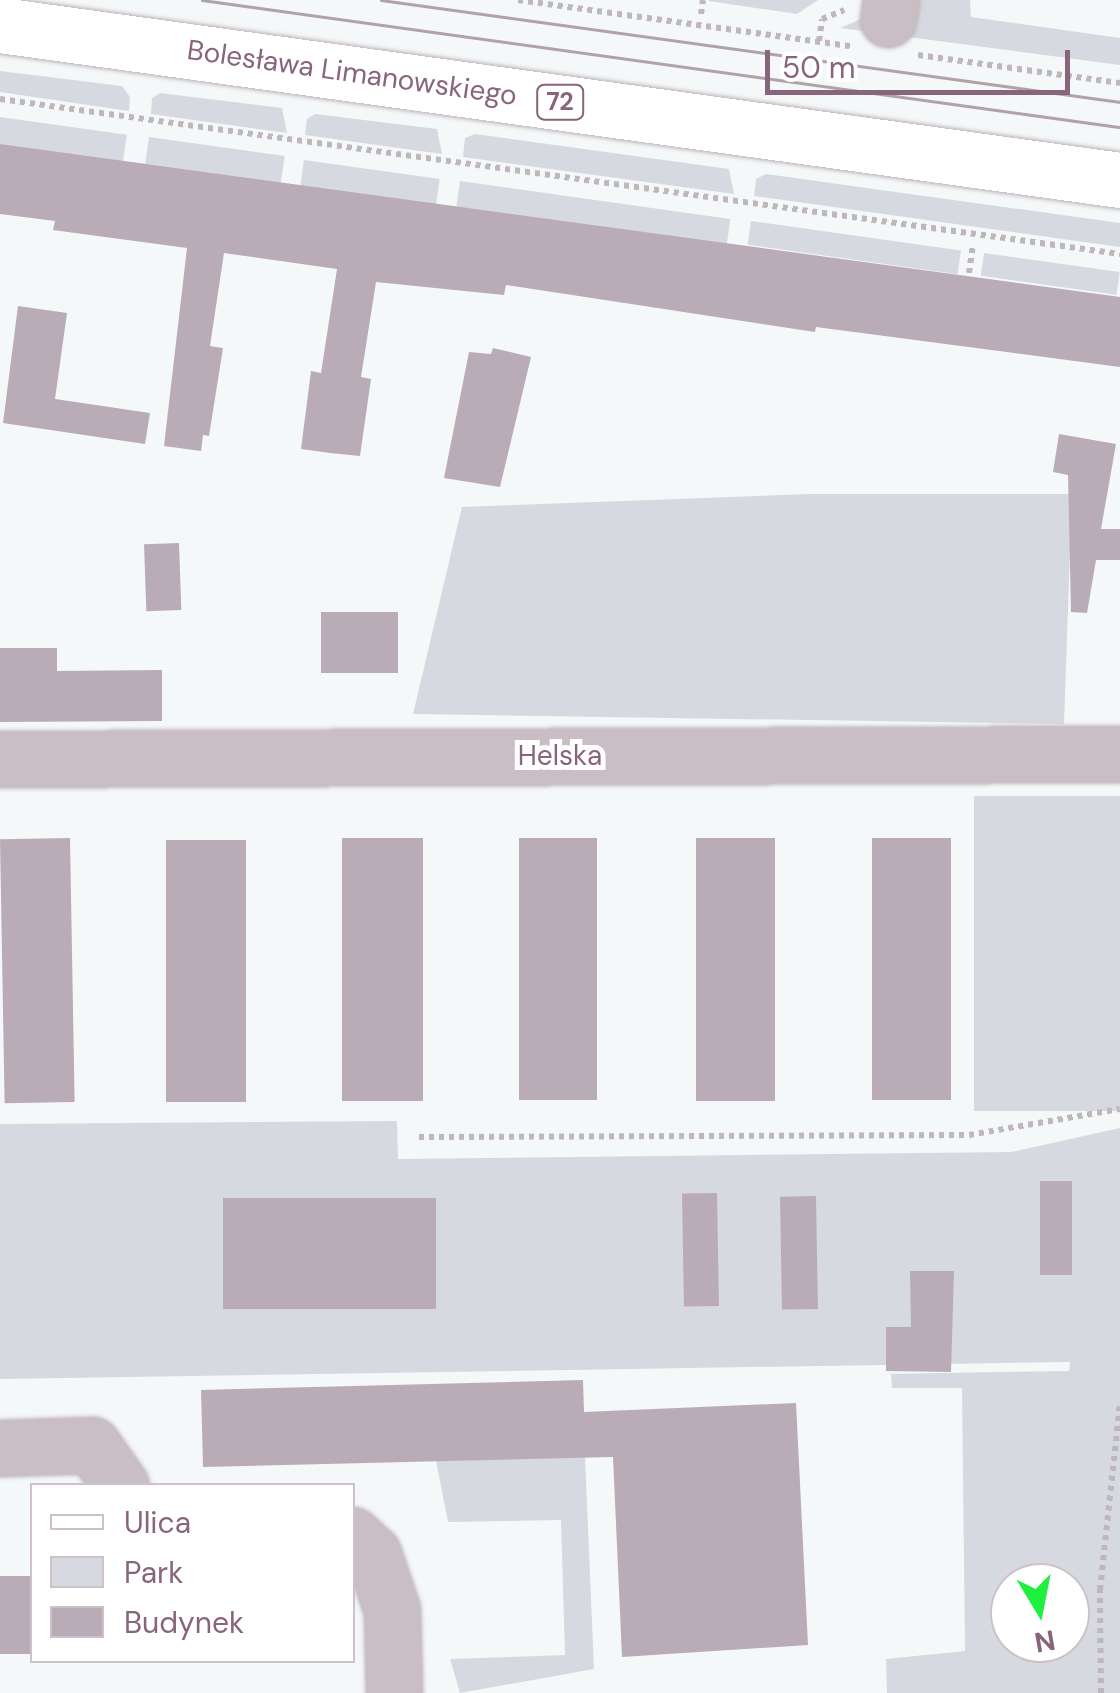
<!DOCTYPE html>
<html>
<head>
<meta charset="utf-8">
<style>
  body { margin:0 }
  #map { position:relative; width:1120px; height:1693px; overflow:hidden; background:#f5f8f8; font-family:"DM Sans",sans-serif }
  div>[style] { position:absolute }
  [style*='--x'] { left:calc(var(--x)*1px); top:calc(var(--y)*1px); width:calc(var(--w)*1px); rotate:calc(var(--a)*1deg) }
  .green>* { inset:0; background:#d6dae0; transform-origin:0 0 }
  .building>* { inset:0; background:#baacb6; transform-origin:0 0 }
  .path>* { height:6px; margin-top:-3px; transform-origin:0; background:repeating-linear-gradient(90deg,#bfb7bc 0 5px,transparent 0 10px) }
  .roads { filter:drop-shadow(0 0 2px #bcb2b9) drop-shadow(0 0 2px #bcb2b9) }
  .minor>* { height:55px; margin:-27.5px; padding:0 27.5px; transform-origin:27.5px; border-radius:27.5px; background:#c8bec4 }
  .major>* { height:55px; margin:-27.5px; padding:0 27.5px; transform-origin:27.5px; border-radius:27.5px; background:#fff }
  .tram>* { height:2.5px; margin:-1.25px; padding:0 1.25px; transform-origin:1.25px; border-radius:1.25px; background:#b0a2aa }
  span { translate:-50% -50%; white-space:nowrap; text-align:center; line-height:1.15; -webkit-text-stroke:10px #fff; paint-order:stroke }
  .shield-label span { padding:2px 8px; background:#fff; border:2px solid; border-radius:8px; -webkit-text-stroke-width:0 }
  .shield-label { font-size:25px; color:#88657b; font-weight:700 }
  .street-label { font-size:28px; color:#88657b }
  .legend { position:absolute; left:30px; top:1483px; width:325px; height:180px; box-sizing:border-box; background:#fff; border:2px solid #cfc1ca; margin:0; padding:12px 18px; list-style:none; font-size:30px; color:#88657b }
  .legend li { display:flex; align-items:center; gap:20px; height:50px }
  .legend b { width:50px; border:2px solid #cfc1ca }
  .north { position:absolute; left:990px; top:1563px; width:100px; height:100px; box-sizing:border-box; background:#fff; border:2px solid #cfc1ca; border-radius:50%; rotate:170deg; font-size:28px; font-weight:700; line-height:40px; text-align:center; color:#88657b }
  .north::after { content:''; display:block; margin:auto; width:35px; height:45px; background:#1fef3e; clip-path:polygon(50% 0,100% 100%,50% 72%,0 100%) }
  .scale { position:absolute; left:765px; top:50px; width:305px; height:45px; box-sizing:border-box; border:5px solid #88657b; border-top:0; padding-left:12px; font-size:30px; line-height:35px; white-space:nowrap; color:#88657b; -webkit-text-stroke:8px #fff; paint-order:stroke }
</style>
</head>
<body>
<div id="map">
  <div class="green">
    <i style="clip-path:polygon(818px 0,797px 14px,709px 1px,709px 0)"></i>
    <i style="clip-path:polygon(906px 0,970px 0,971px 17px,1120px 38px,1120px 65px,840px 28px)"></i>
    <i style="clip-path:polygon(0 71px,122px 86px,130px 97px,129px 111px,0 92px)"></i>
    <i style="clip-path:polygon(160px 93px,282px 108px,287px 133px,151px 114px,152px 98px)"></i>
    <i style="clip-path:polygon(315px 114px,437px 129px,442px 154px,305px 135px,307px 119px)"></i>
    <i style="left:0;top:117px;width:128px;height:27px;rotate:8deg"></i>
    <i style="clip-path:polygon(475px 134px,729px 169px,734px 194px,463px 157px,465px 138px)"></i>
    <i style="left:149px;top:137px;width:137px;height:27px;rotate:8deg"></i>
    <i style="left:304px;top:160px;width:137px;height:26px;rotate:8deg"></i>
    <i style="clip-path:polygon(766px 174px,1120px 223px,1120px 247px,754px 196px,756px 179px)"></i>
    <i style="left:460px;top:181px;width:273px;height:26px;rotate:8deg"></i>
    <i style="left:751px;top:221px;width:212px;height:24px;rotate:8deg"></i>
    <i style="left:984px;top:253px;width:137px;height:23px;rotate:8deg"></i>
    <i style="clip-path:polygon(810px 494px,1072px 494px,1064px 724px,413px 714px,462px 507px)"></i>
    <i style="left:974px;top:796px;width:146px;height:315px"></i>
    <i style="clip-path:polygon(evenodd,397px 1121px,398px 1159px,1011px 1152px,1120px 1128px,1120px 1693px,887px 1693px,886px 1659px,965px 1651px,962px 1388px,892px 1388px,891px 1374px,643px 1378px,1069px 1371px,1070px 1362px,0 1379px,0 1124px,397px 1121px,1010px 1583px,1070px 1583px,1070px 1643px,1010px 1643px,1010px 1583px)"></i>
    <i style="clip-path:polygon(585px 1457px,594px 1669px,460px 1693px,450px 1659px,565px 1655px,561px 1520px,448px 1522px,436px 1461px)"></i>
  </div>
  <div class="building">
    <i style="clip-path:polygon(0 144px,1120px 297px,1120px 367px,816px 327px,815px 332px,506px 285px,504px 295px,376px 282px,361px 377px,371px 379px,360px 456px,330px 453px,301px 449px,311px 371px,321px 373px,337px 269px,224px 253px,210px 346px,223px 348px,209px 436px,203px 435px,201px 451px,164px 446px,187px 248px,53px 230px,55px 221px,0 214px)"></i>
    <i style="clip-path:polygon(18px 306px,67px 313px,55px 399px,150px 413px,145px 444px,3px 423px)"></i>
    <i style="clip-path:polygon(493px 348px,531px 357px,500px 487px,444px 478px,469px 352px,491px 354px)"></i>
    <i style="clip-path:polygon(1059px 434px,1116px 444px,1101px 529px,1120px 529px,1120px 560px,1096px 560px,1087px 613px,1071px 612px,1068px 475px,1053px 472px)"></i>
    <i style="left:179px;top:543px;width:67px;height:35px;rotate:88deg"></i>
    <i style="left:321px;top:612px;width:77px;height:61px"></i>
    <i style="clip-path:polygon(0 648px,57px 648px,57px 671px,162px 670px,162px 721px,0 722px)"></i>
    <i style="left:70px;top:838px;width:264px;height:70px;rotate:89deg"></i>
    <i style="left:423px;top:838px;width:263px;height:81px;rotate:90deg"></i>
    <i style="left:597px;top:838px;width:262px;height:78px;rotate:90deg"></i>
    <i style="left:696px;top:838px;width:79px;height:263px"></i>
    <i style="left:872px;top:838px;width:79px;height:262px"></i>
    <i style="left:166px;top:840px;width:80px;height:262px"></i>
    <i style="left:1040px;top:1181px;width:32px;height:94px"></i>
    <i style="left:717px;top:1193px;width:113px;height:35px;rotate:89deg"></i>
    <i style="left:816px;top:1196px;width:113px;height:36px;rotate:89deg"></i>
    <i style="left:223px;top:1198px;width:213px;height:111px"></i>
    <i style="clip-path:polygon(910px 1271px,954px 1271px,951px 1372px,886px 1371px,886px 1327px,911px 1327px)"></i>
    <i style="clip-path:polygon(583px 1380px,584px 1412px,796px 1403px,808px 1645px,622px 1657px,613px 1457px,203px 1467px,201px 1390px)"></i>
    <i style="left:32px;top:1576px;width:78px;height:32px;rotate:90deg"></i>
  </div>
  <div class="path">
    <i style="--x:518;--y:0;--w:336;--a:7.9"></i>
    <i style="--x:701;--y:14;--w:14;--a:-82"></i>
    <i style="--x:819;--y:41;--w:22;--a:-82"></i>
    <i style="--x:822;--y:19;--w:24;--a:-22"></i>
    <i style="--x:918;--y:55;--w:204;--a:7.9"></i>
    <i style="--x:0;--y:99;--w:1131;--a:7.88"></i>
    <i style="--x:969;--y:273;--w:27;--a:-82"></i>
    <i style="--x:419;--y:1137;--w:550;--a:-0.21"></i>
    <i style="--x:969;--y:1135;--w:153;--a:-9.8"></i>
    <i style="--x:1101;--y:1693;--w:103;--a:-90.6"></i>
    <i style="--x:1100;--y:1590;--w:187;--a:-83.9"></i>
  </div>
  <div class="roads">
    <div class="minor">
      <i style="--x:888;--y:19;--w:19;--a:-81"></i>
      <i style="--x:0;--y:759;--w:1120;--a:-0.26"></i>
      <i style="--x:0;--y:1448;--w:92;--a:-1.9"></i>
      <i style="--x:92;--y:1445;--w:50;--a:54.7"></i>
      <i style="--x:352;--y:1535;--w:28;--a:42"></i>
      <i style="--x:373;--y:1554;--w:59;--a:71.3"></i>
      <i style="--x:392;--y:1610;--w:83;--a:88.6"></i>
    </div>
    <div class="major">
      <i style="--x:0;--y:25;--w:1131;--a:7.88"></i>
    </div>
  </div>
  <div class="tram">
    <i style="--x:202;--y:0;--w:927;--a:7.88"></i>
    <i style="--x:381;--y:0;--w:746;--a:7.86"></i>
  </div>
  <div class="shield-label">
    <span style="left:560px;top:102px">72</span>
  </div>
  <div class="street-label">
    <span style="left:352px;top:73px;rotate:8deg">Bolesława Limanowskiego</span>
    <span style="left:560px;top:756px">Helska</span>
  </div>
  <ul class="legend">
  <li><b style="height:12px;background:#fff"></b>Ulica</li>
  <li><b style="height:28px;background:#d6dae0"></b>Park</li>
  <li><b style="height:28px;background:#baacb6"></b>Budynek</li>
  </ul>
  <div class="north">N</div>
  <div class="scale">50 m</div>
</div>
</body>
</html>
